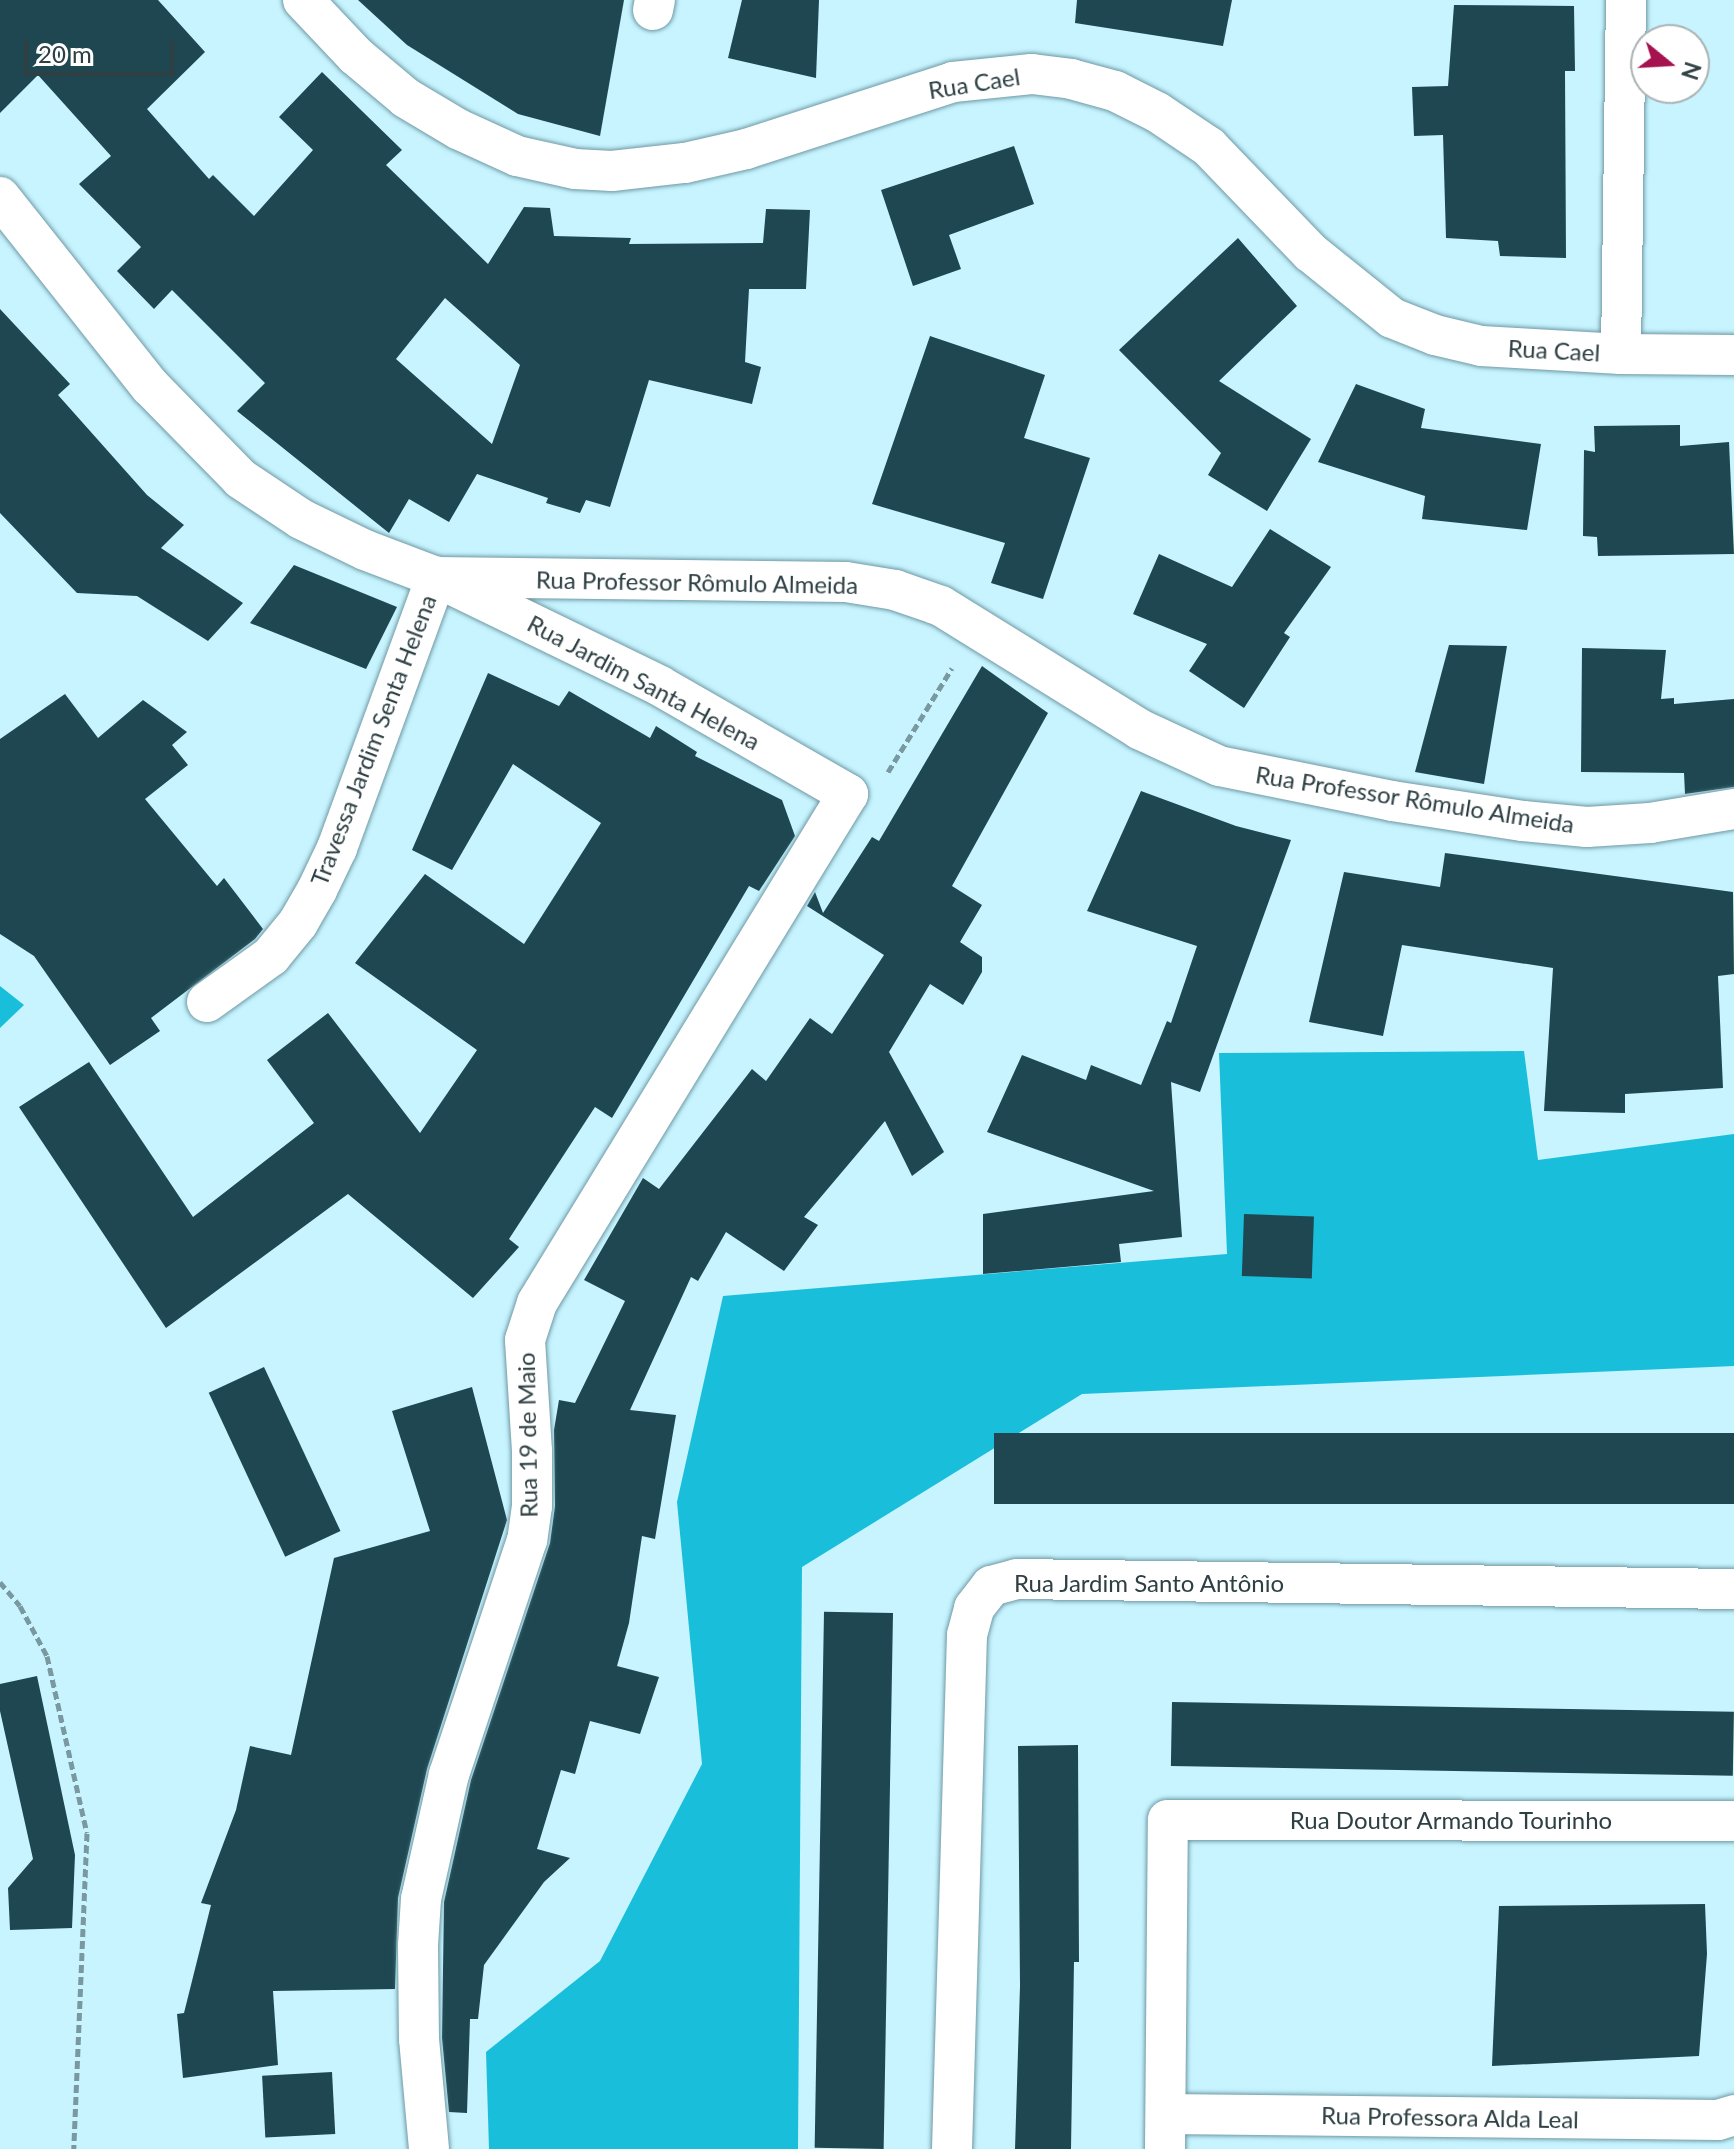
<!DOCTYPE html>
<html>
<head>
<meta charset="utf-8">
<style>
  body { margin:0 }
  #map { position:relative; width:1734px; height:2149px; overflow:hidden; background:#c7f4ff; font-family:Lato,sans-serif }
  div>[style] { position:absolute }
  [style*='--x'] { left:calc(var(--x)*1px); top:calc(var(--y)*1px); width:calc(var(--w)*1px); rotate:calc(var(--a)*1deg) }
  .forest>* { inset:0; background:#19bedb }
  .building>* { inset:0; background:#1e4751; transform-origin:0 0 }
  .path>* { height:5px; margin-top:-2.5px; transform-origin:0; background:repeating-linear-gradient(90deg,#7998a0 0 8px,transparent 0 12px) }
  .roads { filter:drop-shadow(0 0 2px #6f99a4) drop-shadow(0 0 2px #6f99a4) }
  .minor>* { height:40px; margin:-20px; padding:0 20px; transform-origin:20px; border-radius:20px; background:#fff }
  span { translate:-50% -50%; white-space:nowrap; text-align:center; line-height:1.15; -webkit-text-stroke:8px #fff; paint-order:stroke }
  .street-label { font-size:24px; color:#2e4044 }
  .north { position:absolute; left:1630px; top:24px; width:80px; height:80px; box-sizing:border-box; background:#fff; border:2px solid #abb3b4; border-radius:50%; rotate:108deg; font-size:22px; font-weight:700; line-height:32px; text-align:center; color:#2e4044 }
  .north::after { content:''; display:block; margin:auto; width:28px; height:36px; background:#a5124f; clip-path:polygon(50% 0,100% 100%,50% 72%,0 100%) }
  .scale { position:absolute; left:24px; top:40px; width:150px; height:36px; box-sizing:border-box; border:4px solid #2e4044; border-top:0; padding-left:10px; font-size:24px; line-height:28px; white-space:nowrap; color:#2e4044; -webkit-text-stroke:6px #fff; paint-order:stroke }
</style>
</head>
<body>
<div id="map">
  <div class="forest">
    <i style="clip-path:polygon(0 986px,24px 1005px,0 1028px)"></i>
    <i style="clip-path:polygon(1524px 1051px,1538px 1160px,1734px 1134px,1734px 1366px,1082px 1394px,802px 1567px,798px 2149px,489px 2149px,486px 2052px,600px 1961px,702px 1764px,677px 1502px,723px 1296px,1227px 1254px,1219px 1053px)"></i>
  </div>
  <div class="building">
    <i style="clip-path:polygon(evenodd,0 0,158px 0,205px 52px,147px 109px,209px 179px,213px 175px,254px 216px,313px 150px,279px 117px,322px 72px,402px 150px,386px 165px,488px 264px,524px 207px,550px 208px,554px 236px,631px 238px,629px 244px,763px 243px,766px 209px,810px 210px,806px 289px,749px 289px,745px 362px,761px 367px,752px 404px,649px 380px,610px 507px,586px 500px,580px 513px,546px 503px,548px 498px,477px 474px,449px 522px,409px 499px,389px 533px,237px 411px,265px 383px,172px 290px,154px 309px,117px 271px,141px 247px,79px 184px,111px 156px,38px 75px,0 113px,0 0,445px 298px,520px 365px,492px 444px,396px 359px,445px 298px)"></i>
    <i style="clip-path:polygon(358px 0,624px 0,600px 136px,518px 114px,407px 45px)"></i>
    <i style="clip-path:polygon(742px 0,819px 0,816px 78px,728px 58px)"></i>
    <i style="clip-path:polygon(1077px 0,1232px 0,1223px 46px,1075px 23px)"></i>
    <i style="clip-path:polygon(1454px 5px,1574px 6px,1575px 71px,1565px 71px,1566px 258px,1500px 256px,1498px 241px,1446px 238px,1443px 135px,1414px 136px,1412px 87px,1448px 86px)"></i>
    <i style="clip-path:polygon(1014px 146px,1034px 204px,949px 235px,961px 269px,913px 286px,881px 190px)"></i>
    <i style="clip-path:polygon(1238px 238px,1297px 306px,1219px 381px,1311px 439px,1267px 511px,1208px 475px,1221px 453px,1119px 350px)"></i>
    <i style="clip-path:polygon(0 309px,70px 384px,58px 395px,147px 495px,184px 525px,161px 548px,243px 603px,208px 641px,137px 596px,77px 593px,0 513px)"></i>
    <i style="clip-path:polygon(930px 336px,1045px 375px,1024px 438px,1090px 458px,1043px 599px,991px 583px,1005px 543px,872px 504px)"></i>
    <i style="clip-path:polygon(1356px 384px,1425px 409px,1421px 428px,1541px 444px,1527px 530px,1422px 519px,1425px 496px,1318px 462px)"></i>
    <i style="clip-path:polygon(1680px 425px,1680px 446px,1729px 442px,1734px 554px,1598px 556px,1597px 537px,1583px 536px,1584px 450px,1595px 452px,1594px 426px)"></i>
    <i style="clip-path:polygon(1270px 529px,1331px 567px,1284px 633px,1290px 637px,1244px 708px,1189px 671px,1207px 644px,1133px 614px,1159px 554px,1232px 587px)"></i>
    <i style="clip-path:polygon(294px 565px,397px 607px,366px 669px,250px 623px)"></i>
    <i style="clip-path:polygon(1449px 645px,1507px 646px,1484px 784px,1415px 772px)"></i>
    <i style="clip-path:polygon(1582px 648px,1666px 650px,1661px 699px,1674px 698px,1674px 704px,1734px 699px,1734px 787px,1685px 794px,1684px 773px,1581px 772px)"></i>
    <i style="clip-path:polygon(982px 666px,1048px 713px,952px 886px,982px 905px,960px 942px,982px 957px,982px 972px,963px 1005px,930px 984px,889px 1052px,944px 1152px,912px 1176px,885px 1121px,804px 1217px,818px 1225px,784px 1271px,726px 1232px,698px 1281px,691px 1277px,630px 1410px,676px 1415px,655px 1539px,642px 1536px,629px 1623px,617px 1666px,659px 1677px,640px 1734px,590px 1721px,575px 1774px,561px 1770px,537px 1849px,570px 1858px,544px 1882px,484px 1965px,478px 2019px,470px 2019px,467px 2113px,449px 2112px,442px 2038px,444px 1902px,471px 1780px,550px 1543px,555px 1506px,554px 1430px,559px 1400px,575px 1403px,625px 1301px,584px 1280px,643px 1178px,659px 1189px,752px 1069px,766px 1081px,810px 1018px,832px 1034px,884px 955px,807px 906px,815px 892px,823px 913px,872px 837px,879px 841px)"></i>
    <i style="clip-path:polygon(488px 673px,559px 706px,569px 691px,650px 738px,656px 726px,697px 752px,695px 756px,782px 800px,795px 836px,759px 891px,749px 886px,612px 1118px,595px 1107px,509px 1239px,519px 1247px,473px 1298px,348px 1194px,166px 1328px,19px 1107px,89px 1062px,193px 1217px,314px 1123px,267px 1060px,328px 1013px,420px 1133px,477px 1050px,355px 963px,425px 874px,524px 944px,601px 823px,513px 764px,452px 870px,412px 850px)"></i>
    <i style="clip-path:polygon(65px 694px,98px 738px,143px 700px,187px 732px,172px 745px,188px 765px,145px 799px,217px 886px,224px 878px,263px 929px,255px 939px,151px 1018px,160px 1031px,110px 1065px,34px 956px,0 934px,0 739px)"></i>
    <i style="clip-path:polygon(1141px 791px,1236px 826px,1291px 840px,1200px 1092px,1171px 1082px,1182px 1237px,1119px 1244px,1121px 1262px,983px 1274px,983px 1214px,1154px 1191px,987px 1132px,1022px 1055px,1086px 1080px,1091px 1065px,1141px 1085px,1167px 1021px,1171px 1023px,1197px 946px,1087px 911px)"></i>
    <i style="clip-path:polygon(1445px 853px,1733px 892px,1734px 974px,1718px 976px,1723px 1088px,1625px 1094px,1625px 1113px,1544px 1111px,1553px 968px,1402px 945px,1383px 1036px,1309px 1022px,1344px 872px,1440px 887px)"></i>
    <i style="left:1244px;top:1214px;width:70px;height:62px;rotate:2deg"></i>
    <i style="left:264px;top:1367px;width:181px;height:61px;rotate:65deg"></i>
    <i style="clip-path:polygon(472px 1387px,507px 1520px,427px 1769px,398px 1898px,395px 1989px,273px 1991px,278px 2065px,183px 2078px,177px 2014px,184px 2013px,211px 1905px,201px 1903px,236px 1810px,250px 1746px,291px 1755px,334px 1558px,430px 1531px,392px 1411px)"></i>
    <i style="left:1734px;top:1433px;width:71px;height:740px;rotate:90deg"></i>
    <i style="left:893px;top:1613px;width:536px;height:69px;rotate:91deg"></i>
    <i style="clip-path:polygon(37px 1676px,75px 1855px,72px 1928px,10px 1930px,8px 1888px,33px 1859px,0 1711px,0 1684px)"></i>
    <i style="left:1172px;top:1702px;width:562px;height:64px;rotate:1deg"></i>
    <i style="clip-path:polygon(1078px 1745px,1079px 1962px,1074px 1962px,1071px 2149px,1015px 2149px,1020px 1986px,1018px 1746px)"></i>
    <i style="clip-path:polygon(1705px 1904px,1707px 1954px,1699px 2056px,1492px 2066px,1499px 1906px)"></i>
    <i style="left:332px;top:2072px;width:62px;height:70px;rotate:87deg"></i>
  </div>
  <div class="path">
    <i style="--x:888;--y:772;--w:122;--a:-58.4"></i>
    <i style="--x:0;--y:1582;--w:31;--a:50"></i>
    <i style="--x:20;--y:1606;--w:57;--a:61.6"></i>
    <i style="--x:47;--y:1656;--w:181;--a:77.3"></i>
    <i style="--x:87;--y:1833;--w:316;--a:92.4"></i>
  </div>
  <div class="roads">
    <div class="minor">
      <i style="--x:303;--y:0;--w:77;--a:46.6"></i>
      <i style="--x:356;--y:56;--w:65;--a:40"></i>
      <i style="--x:406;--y:98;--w:61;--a:30.8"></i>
      <i style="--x:458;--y:129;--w:65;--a:24.6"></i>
      <i style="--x:517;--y:156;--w:59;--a:12.6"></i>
      <i style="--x:575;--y:169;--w:37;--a:3"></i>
      <i style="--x:612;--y:171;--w:73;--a:-6.3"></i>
      <i style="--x:685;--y:163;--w:63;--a:-12.9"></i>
      <i style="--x:746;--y:149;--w:218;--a:-17.9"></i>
      <i style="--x:953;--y:82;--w:79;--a:-5.8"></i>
      <i style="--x:1032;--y:74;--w:39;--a:7"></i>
      <i style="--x:1071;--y:79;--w:46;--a:15.3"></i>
      <i style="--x:1115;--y:91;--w:47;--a:26.6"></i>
      <i style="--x:1157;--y:112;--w:63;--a:33.9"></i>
      <i style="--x:1209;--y:147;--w:146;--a:46.1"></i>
      <i style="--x:1310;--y:252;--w:105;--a:38.8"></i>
      <i style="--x:1392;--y:318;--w:46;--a:21.6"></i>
      <i style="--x:1435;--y:335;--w:47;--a:13.4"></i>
      <i style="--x:1481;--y:346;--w:140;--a:3.3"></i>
      <i style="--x:1621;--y:354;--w:113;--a:0.5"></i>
      <i style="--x:653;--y:10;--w:10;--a:-79"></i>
      <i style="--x:0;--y:197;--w:241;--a:51.6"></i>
      <i style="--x:150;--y:386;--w:130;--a:45.6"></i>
      <i style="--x:241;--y:479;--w:72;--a:33.7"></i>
      <i style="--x:301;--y:519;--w:71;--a:25.8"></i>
      <i style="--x:365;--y:550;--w:76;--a:20.8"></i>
      <i style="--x:436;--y:577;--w:410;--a:0.7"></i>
      <i style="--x:846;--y:582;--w:50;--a:9.3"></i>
      <i style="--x:895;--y:590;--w:49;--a:19.2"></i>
      <i style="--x:941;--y:606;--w:233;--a:31.8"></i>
      <i style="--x:1139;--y:729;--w:88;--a:24.8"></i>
      <i style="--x:1219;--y:766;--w:177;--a:11.4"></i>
      <i style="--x:1392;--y:801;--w:133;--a:8.7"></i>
      <i style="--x:1523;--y:821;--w:64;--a:5.4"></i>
      <i style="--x:1587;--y:827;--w:63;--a:-3.6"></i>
      <i style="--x:1650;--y:823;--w:85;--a:-9.5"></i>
      <i style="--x:1621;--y:354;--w:354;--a:-89.2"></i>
      <i style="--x:207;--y:1002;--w:79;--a:-35.7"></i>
      <i style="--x:271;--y:956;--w:43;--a:-50.7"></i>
      <i style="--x:298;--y:923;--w:38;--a:-60"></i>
      <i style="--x:317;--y:890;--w:47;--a:-64.5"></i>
      <i style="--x:337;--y:848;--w:289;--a:-69.9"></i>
      <i style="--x:436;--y:577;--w:249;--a:25.9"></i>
      <i style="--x:660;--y:686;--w:217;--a:29.9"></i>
      <i style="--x:848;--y:794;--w:596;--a:121.43"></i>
      <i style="--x:537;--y:1303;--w:39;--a:108"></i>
      <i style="--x:525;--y:1340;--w:111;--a:86.4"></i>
      <i style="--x:532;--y:1451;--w:55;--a:90"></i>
      <i style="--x:532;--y:1506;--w:34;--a:98"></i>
      <i style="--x:527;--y:1540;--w:247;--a:108.4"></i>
      <i style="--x:449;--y:1774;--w:128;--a:102.6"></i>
      <i style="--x:421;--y:1899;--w:47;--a:93.7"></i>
      <i style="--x:418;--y:1946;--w:93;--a:89.4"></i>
      <i style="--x:419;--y:2039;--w:110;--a:84.8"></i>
      <i style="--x:1166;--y:2114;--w:552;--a:0.62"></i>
      <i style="--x:1718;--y:2120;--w:17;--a:-17"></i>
      <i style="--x:952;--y:2149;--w:514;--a:-88.33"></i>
      <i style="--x:967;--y:1635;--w:28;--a:-75"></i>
      <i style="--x:974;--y:1608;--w:28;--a:-52"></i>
      <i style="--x:991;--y:1586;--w:27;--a:-15"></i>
      <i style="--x:1017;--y:1579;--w:717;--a:0.8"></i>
      <i style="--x:1165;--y:2149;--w:329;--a:-89.5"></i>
      <i style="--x:1168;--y:1820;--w:566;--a:0.1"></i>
    </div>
  </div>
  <div class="street-label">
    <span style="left:974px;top:83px;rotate:-9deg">Rua Cael</span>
    <span style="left:1554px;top:350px;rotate:3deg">Rua Cael</span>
    <span style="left:697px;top:582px;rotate:1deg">Rua Professor Rômulo Almeida</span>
    <span style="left:644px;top:682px;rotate:28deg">Rua Jardim Santa Helena</span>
    <span style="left:373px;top:740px;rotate:-69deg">Travessa Jardim Senta Helena</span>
    <span style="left:1415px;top:799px;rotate:9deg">Rua Professor Rômulo Almeida</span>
    <span style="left:527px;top:1435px;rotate:-91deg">Rua 19 de Maio</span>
    <span style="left:1149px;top:1583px">Rua Jardim Santo Antônio</span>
    <span style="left:1451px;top:1820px">Rua Doutor Armando Tourinho</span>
    <span style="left:1450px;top:2117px;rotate:1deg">Rua Professora Alda Leal</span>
  </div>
  <div class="north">N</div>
  <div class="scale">20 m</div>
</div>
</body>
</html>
